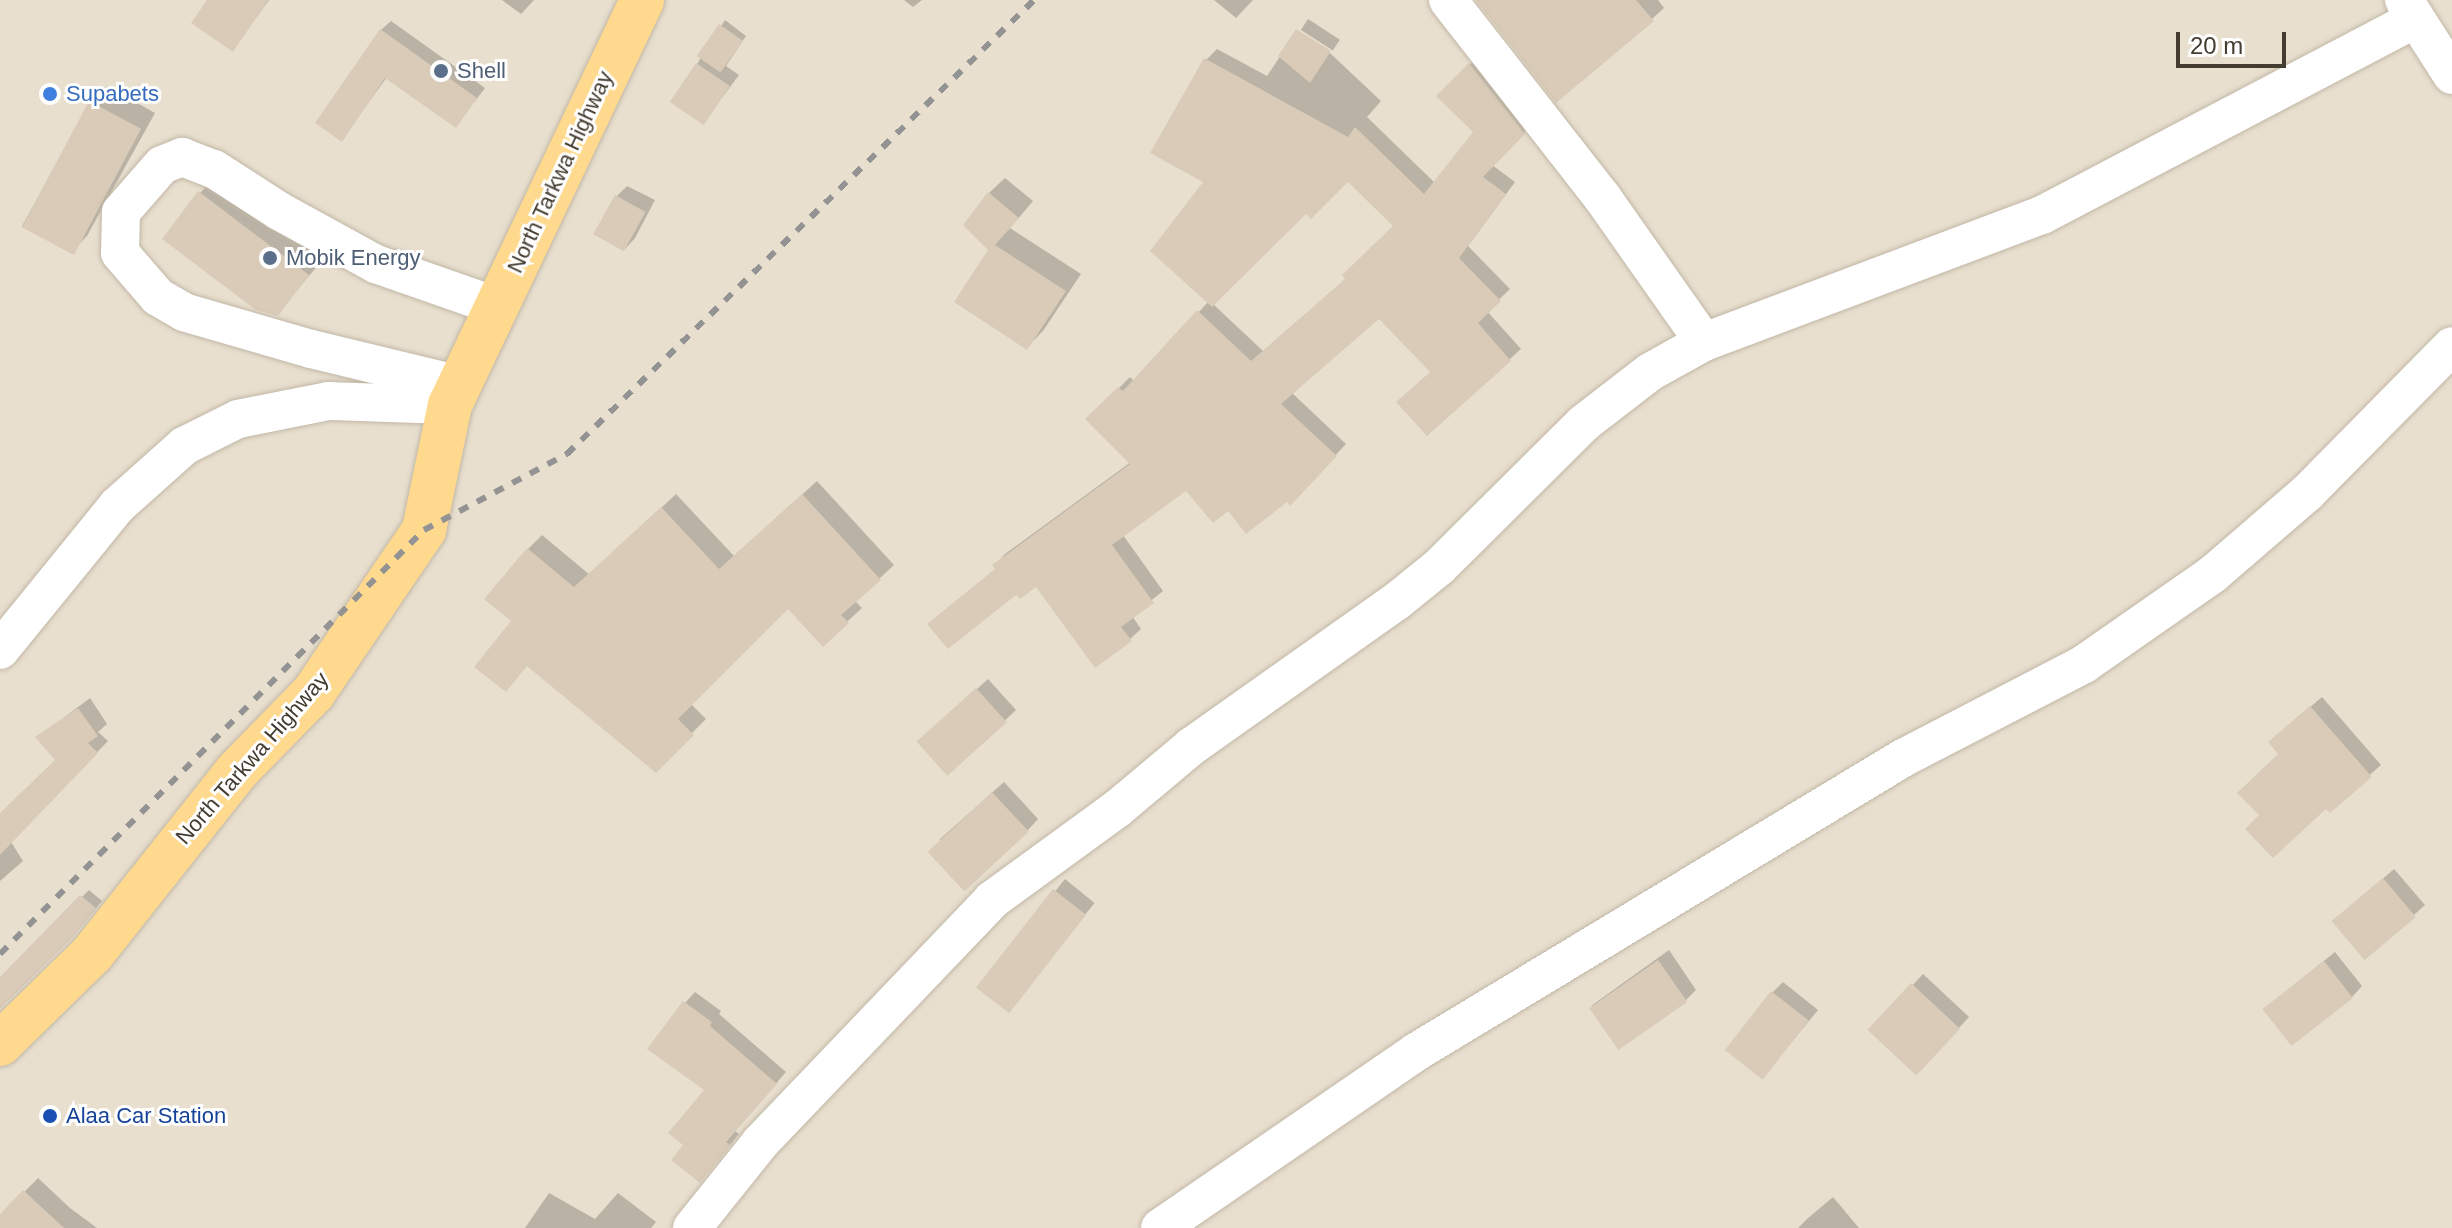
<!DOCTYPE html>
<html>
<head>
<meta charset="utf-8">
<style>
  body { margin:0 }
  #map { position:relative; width:2452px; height:1228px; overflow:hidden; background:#f3ede1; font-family:Helvetica,sans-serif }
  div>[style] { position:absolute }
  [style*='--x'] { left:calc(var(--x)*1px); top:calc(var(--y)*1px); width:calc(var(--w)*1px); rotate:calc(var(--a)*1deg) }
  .residential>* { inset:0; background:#e8dfcf; transform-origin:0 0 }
  .shadow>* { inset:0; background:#0003; transform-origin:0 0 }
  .building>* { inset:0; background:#d9cbb8; transform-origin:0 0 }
  .roads { filter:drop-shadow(0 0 2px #c2b7a6) drop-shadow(0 0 2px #c2b7a6) }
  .minor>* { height:38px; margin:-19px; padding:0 19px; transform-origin:19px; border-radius:19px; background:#fff }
  .major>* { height:44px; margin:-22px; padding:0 22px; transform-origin:22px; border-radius:22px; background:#ffda8e }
  .rail>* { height:6px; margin-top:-3px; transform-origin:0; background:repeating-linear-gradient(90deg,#939393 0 10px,transparent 0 20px) }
  .dots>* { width:22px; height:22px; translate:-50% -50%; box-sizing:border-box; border:4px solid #fff; border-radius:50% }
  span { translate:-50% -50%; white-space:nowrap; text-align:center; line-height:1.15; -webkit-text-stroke:6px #fff; paint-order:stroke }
  .service-label { font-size:22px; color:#4e5e75 }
  .left { translate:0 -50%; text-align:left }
  .shop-label { font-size:22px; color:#366cbe }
  .street-label { font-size:22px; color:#453c31 }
  .transit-label { font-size:22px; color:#164399 }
  .scale { position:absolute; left:2176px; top:32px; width:110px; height:36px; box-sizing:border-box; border:4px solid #453c31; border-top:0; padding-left:10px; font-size:24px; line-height:28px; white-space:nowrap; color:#453c31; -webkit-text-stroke:6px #fff; paint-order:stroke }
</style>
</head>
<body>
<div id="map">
  <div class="residential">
    <i style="left:0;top:0;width:2452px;height:1228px"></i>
  </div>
  <div class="shadow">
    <i style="clip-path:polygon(209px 0,269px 0,233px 49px)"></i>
    <i style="clip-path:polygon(502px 0,534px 0,521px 14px)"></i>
    <i style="clip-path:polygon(904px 0,922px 0,913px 7px)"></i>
    <i style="clip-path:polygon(1214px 0,1253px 0,1236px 18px)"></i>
    <i style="clip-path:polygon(1478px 0,1658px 0,1664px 8px,1652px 19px)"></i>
    <i style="left:1308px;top:19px;width:38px;height:13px;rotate:33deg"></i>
    <i style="clip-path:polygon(725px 20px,746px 36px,726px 66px,739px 75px,704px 122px,697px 64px)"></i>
    <i style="clip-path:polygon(391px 21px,485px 88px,456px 126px,387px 77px,342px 139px,381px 30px)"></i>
    <i style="clip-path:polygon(evenodd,1297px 31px,1331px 54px,1381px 101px,1367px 117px,1435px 183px,1476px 131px,1439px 96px,1481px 54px,1534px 122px,1492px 165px,1515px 182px,1468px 246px,1510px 289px,1487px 311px,1521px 349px,1427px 434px,1432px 371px,1379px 316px,1291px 392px,1346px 444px,1290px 503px,1287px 500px,1228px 508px,1186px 488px,1123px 535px,1163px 591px,1132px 616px,1141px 629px,1130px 639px,1036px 584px,929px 624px,997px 568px,995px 565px,1005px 554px,1131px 462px,1088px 419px,1130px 377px,1135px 382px,1209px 301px,1206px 60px,1217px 49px,1267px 76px,1297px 31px,1348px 179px,1396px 226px,1347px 278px,1263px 351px,1213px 304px,1306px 211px,1348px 179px)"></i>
    <i style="clip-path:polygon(107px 86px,155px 113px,87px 236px,71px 252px,22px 226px,91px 102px)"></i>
    <i style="clip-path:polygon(216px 177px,324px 258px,277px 314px,200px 193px)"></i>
    <i style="clip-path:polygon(1005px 178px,1033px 201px,1010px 228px,1081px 274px,1043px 331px,1027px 347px,991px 249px,989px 193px)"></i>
    <i style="clip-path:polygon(627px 186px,655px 200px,635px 238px,625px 249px,616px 197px)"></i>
    <i style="clip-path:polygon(817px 481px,894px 565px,855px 601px,862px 608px,823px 644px,788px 606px,691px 704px,706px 719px,655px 770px,528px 664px,506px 689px,513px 620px,528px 549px,542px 535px,590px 575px,676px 494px,734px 556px)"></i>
    <i style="clip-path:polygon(988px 679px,1016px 710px,949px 774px,930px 732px)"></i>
    <i style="clip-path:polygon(2322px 697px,2381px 765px,2330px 810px,2326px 806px,2261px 815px,2281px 754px,2281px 732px)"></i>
    <i style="clip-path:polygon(90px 698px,107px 724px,98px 732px,108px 741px,11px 842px,23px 861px,0 881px,0 816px,57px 760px,38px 737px)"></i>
    <i style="clip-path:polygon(1004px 782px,1038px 819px,1028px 830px,939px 840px)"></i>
    <i style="clip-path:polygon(2394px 869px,2425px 905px,2414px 915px,2334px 921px)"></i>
    <i style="left:1065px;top:879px;width:38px;height:139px;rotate:39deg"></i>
    <i style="clip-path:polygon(89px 890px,102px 901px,80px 928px,0 1004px,0 980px)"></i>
    <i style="clip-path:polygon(1669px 950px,1696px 990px,1686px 1000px,1591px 1006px)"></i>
    <i style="clip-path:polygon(2335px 952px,2362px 986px,2352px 997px,2264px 1009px)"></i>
    <i style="left:1923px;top:974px;width:63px;height:76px;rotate:43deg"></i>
    <i style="clip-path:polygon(1783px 982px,1818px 1010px,1772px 1066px,1772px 993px)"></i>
    <i style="clip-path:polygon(695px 992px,721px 1011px,719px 1014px,786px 1072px,735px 1131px,739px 1134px,710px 1170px,686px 1145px,707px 1090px,685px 1003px)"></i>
    <i style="clip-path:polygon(38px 1178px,70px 1208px,97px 1228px,0 1228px,0 1217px)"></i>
    <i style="clip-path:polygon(549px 1193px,595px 1219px,618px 1193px,656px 1222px,651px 1228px,525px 1228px)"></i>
    <i style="clip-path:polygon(1833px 1197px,1859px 1228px,1798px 1228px,1807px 1219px)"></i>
  </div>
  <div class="building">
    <i style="clip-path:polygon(207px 0,268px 0,233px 52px,191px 23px)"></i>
    <i style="clip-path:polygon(1476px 0,1636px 0,1654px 21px,1556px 103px)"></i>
    <i style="left:719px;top:24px;width:29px;height:39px;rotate:35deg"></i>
    <i style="clip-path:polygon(380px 29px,477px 98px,456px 128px,385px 78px,342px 142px,315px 123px)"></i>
    <i style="clip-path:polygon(1296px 29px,1331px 51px,1310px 83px,1278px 56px)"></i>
    <i style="clip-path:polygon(1204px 58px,1348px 137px,1355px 127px,1424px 194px,1473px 132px,1436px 96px,1469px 63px,1525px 134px,1483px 177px,1506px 194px,1459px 258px,1501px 301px,1478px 323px,1511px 361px,1427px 436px,1396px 402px,1430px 372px,1379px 319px,1281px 404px,1337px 456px,1290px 506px,1287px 502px,1246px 534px,1228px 511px,1213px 523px,1186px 491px,1112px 545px,1154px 603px,1121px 627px,1132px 641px,1095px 668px,1036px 587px,1020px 599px,1016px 595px,948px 649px,927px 624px,995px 569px,992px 565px,1130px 464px,1085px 419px,1118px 387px,1123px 391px,1197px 310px,1251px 361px,1345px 279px,1342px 275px,1393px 226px,1348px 182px,1311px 219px,1306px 214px,1212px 307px,1150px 251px,1203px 182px,1150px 153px)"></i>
    <i style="left:696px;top:63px;width:41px;height:47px;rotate:34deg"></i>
    <i style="left:89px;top:101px;width:59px;height:143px;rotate:28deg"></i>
    <i style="clip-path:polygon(198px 191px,309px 275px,278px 316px,256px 310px,162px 239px)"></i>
    <i style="clip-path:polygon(988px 192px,1019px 218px,995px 245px,1066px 291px,1027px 350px,954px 302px,988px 250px,963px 225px)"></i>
    <i style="left:615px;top:195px;width:35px;height:45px;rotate:29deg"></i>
    <i style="clip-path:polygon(802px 494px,881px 580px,841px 615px,849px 623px,823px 647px,788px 609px,678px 719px,694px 735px,656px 773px,527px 666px,506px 692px,474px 667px,511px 621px,484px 599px,527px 548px,574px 587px,661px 507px,719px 569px)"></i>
    <i style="left:976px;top:688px;width:46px;height:80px;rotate:48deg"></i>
    <i style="clip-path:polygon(2310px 706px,2372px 777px,2330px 813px,2326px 809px,2273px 858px,2245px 829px,2259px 815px,2237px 793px,2278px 754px,2268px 742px)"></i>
    <i style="clip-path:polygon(78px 708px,98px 736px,88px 743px,98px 753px,0 855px,0 813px,55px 760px,35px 737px)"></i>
    <i style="left:992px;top:792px;width:54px;height:88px;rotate:47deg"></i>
    <i style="left:2383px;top:878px;width:51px;height:67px;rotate:50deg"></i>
    <i style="left:1053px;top:889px;width:42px;height:125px;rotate:38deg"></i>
    <i style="clip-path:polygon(80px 895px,96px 908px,73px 937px,0 1009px,0 977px)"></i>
    <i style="left:1658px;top:960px;width:51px;height:84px;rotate:55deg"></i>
    <i style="left:2324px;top:961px;width:47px;height:78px;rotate:52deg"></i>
    <i style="left:1911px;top:983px;width:67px;height:64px;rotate:43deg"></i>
    <i style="left:1771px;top:991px;width:48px;height:75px;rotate:38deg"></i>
    <i style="clip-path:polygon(683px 1001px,712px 1022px,710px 1026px,777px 1084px,726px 1142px,730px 1145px,700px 1183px,671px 1160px,683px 1145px,668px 1133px,704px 1090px,647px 1049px)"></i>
    <i style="clip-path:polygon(23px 1190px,64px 1228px,0 1228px,0 1214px)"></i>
  </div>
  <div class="roads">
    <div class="minor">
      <i style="--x:1448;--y:0;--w:250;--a:52"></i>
      <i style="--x:1602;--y:197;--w:177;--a:54.9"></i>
      <i style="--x:2404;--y:0;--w:89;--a:57.4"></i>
      <i style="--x:460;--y:385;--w:153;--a:-166.4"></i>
      <i style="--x:311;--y:349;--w:132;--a:-163.8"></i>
      <i style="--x:184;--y:312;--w:30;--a:-150"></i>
      <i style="--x:158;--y:297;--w:58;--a:-130.8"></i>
      <i style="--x:120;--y:253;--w:41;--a:-88.6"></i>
      <i style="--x:121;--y:212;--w:62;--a:-48.9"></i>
      <i style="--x:162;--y:165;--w:22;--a:-22"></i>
      <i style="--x:182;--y:157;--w:34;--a:21"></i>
      <i style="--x:214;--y:169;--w:77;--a:32.9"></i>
      <i style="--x:279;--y:211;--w:111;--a:28.7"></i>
      <i style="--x:376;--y:264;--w:127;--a:19.3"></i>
      <i style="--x:0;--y:650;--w:186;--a:-50.9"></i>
      <i style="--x:117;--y:506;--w:90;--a:-41.8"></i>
      <i style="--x:184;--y:446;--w:60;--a:-26.6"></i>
      <i style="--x:238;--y:419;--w:93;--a:-11.2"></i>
      <i style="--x:329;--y:401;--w:121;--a:1.9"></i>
      <i style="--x:692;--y:1228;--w:109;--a:-51.3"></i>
      <i style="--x:760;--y:1143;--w:336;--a:-46.3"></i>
      <i style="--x:992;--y:900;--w:156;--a:-36.1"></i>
      <i style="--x:1118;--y:808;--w:97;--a:-40"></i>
      <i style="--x:1192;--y:746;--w:251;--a:-35.3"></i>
      <i style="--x:1397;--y:601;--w:54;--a:-39"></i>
      <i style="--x:1439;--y:567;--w:204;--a:-44.8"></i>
      <i style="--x:1584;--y:423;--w:83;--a:-37.7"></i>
      <i style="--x:1650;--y:372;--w:62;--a:-29.1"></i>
      <i style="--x:1704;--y:342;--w:361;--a:-20.6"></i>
      <i style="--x:2042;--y:215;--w:422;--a:-27.7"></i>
      <i style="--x:1160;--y:1228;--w:311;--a:-34.5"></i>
      <i style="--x:1416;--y:1052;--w:569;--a:-31.12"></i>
      <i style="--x:1903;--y:758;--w:204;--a:-27.4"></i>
      <i style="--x:2084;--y:664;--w:157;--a:-34.9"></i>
      <i style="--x:2213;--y:574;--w:124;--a:-40.8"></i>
      <i style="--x:2307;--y:493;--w:206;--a:-45.4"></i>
    </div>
    <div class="major">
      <i style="--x:0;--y:1044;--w:129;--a:-44.4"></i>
      <i style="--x:92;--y:954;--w:233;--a:-51.6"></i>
      <i style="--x:237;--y:771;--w:110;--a:-45.7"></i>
      <i style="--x:314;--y:692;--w:196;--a:-55.8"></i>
      <i style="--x:424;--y:530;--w:128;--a:-78.3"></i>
      <i style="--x:450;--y:405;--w:448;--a:-64.6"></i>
    </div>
  </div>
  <div class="rail">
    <i style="--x:0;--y:954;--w:600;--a:-45"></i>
    <i style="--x:424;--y:530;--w:162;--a:-28"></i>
    <i style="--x:567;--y:454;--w:651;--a:-44.19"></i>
  </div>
  <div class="dots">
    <i style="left:441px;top:71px;background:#5c6f8a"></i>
    <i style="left:50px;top:94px;background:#3f7fe0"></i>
    <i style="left:270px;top:258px;background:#5c6f8a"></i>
    <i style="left:50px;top:1116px;background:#1a4fb4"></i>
  </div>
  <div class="service-label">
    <span class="left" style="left:457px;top:71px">Shell</span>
    <span class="left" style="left:286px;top:258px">Mobik Energy</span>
  </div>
  <div class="shop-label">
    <span class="left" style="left:66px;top:94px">Supabets</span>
  </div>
  <div class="street-label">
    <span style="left:560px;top:172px;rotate:-65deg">North Tarkwa Highway</span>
    <span style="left:252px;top:758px;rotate:-49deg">North Tarkwa Highway</span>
  </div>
  <div class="transit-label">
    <span class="left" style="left:66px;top:1116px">Alaa Car Station</span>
  </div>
  <div class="scale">20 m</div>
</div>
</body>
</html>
